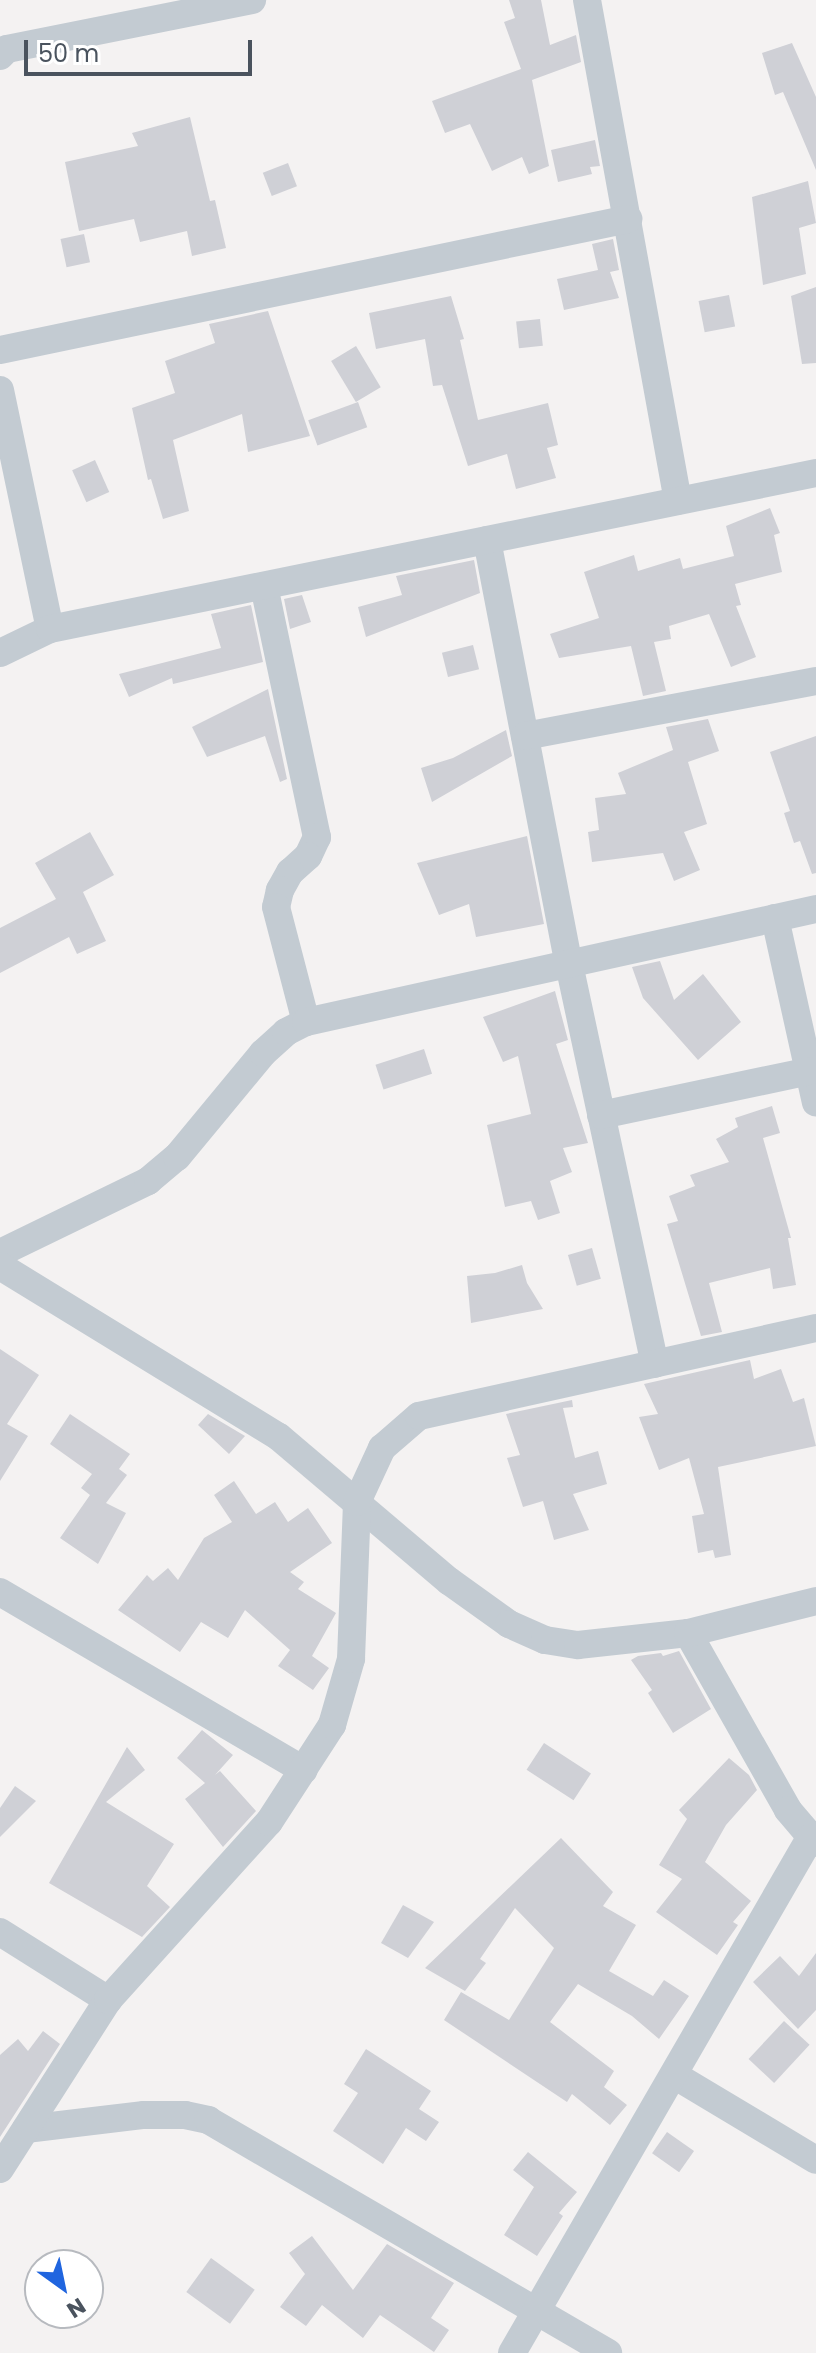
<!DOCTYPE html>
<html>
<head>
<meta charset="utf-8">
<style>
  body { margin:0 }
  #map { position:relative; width:816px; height:2353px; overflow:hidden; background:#f4f2f2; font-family:Poppins,sans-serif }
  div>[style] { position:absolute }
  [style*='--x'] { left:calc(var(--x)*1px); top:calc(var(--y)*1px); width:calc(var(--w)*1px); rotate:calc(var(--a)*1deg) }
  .building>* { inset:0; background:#cfd0d6; transform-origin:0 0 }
  .street>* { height:28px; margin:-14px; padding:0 14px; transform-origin:14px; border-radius:14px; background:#c3cbd2 }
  span { translate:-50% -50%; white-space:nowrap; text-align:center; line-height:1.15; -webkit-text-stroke:8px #fff; paint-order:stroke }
  .north { position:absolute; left:24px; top:2249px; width:80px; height:80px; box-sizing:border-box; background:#fff; border:2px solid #b7babf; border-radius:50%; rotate:147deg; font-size:22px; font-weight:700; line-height:32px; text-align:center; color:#4a535e }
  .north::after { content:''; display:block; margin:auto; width:28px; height:36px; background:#2065df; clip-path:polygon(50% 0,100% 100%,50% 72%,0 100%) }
  .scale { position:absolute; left:24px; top:40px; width:228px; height:36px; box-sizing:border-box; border:4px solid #4a535e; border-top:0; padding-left:10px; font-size:24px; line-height:28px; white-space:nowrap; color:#4a535e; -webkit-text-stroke:6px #fff; paint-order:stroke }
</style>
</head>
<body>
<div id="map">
  <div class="building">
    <i style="clip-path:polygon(509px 0,541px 0,550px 45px,576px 35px,581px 62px,532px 80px,549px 166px,529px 174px,522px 157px,492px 171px,470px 124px,445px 133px,432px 101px,521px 69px,504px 22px,515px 18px)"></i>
    <i style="clip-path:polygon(792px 43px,816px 97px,816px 170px,783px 92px,775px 95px,762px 53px)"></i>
    <i style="clip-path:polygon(190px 117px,210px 201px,215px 200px,226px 248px,192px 256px,187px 231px,140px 242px,134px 219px,79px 231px,65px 162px,138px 146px,132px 133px)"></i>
    <i style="clip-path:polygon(595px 140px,600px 166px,590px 167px,592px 174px,558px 182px,551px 150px)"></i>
    <i style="left:288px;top:163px;width:25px;height:27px;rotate:69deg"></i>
    <i style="clip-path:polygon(808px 181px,816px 223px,799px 228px,806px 274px,763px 285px,752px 197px)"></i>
    <i style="left:84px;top:234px;width:29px;height:24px;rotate:78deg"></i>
    <i style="clip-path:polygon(613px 239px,619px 270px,610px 272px,619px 298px,564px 310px,557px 279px,598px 270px,592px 244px)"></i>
    <i style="clip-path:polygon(816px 287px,816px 363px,802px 364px,791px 296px)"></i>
    <i style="left:729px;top:295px;width:32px;height:31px;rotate:79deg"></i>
    <i style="clip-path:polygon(451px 296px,464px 339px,460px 340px,478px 420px,548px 403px,558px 445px,547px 448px,556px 478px,516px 489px,507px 454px,468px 466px,442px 385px,433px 386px,425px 339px,376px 349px,369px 313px)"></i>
    <i style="clip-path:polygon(268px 311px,310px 436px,248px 452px,242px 414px,173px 440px,189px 511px,163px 519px,151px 479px,148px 480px,132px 408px,175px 393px,165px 361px,215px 343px,209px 324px)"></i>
    <i style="left:540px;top:319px;width:27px;height:24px;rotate:84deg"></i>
    <i style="left:356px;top:346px;width:48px;height:29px;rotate:59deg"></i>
    <i style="left:358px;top:402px;width:27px;height:53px;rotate:70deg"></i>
    <i style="left:95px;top:460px;width:35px;height:25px;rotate:66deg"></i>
    <i style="clip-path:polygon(770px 508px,780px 533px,774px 535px,782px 572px,735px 584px,741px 605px,736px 606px,756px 657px,731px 667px,709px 614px,669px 626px,671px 639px,654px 642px,666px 691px,643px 696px,631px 646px,559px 658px,550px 634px,599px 618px,584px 572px,634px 555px,638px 571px,680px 558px,683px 569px,734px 556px,726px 526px)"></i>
    <i style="clip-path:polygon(474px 560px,480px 593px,366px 637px,358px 607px,402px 595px,396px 576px)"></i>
    <i style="clip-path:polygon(302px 595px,311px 622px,290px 629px,284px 599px)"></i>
    <i style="clip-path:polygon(251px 605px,263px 662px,173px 684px,172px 678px,129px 697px,119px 674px,221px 648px,211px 614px)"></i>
    <i style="left:473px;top:645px;width:25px;height:32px;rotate:76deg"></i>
    <i style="clip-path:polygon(268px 689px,287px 779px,280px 782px,265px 736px,207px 757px,192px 727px)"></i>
    <i style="clip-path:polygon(708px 719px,719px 751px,688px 762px,707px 824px,684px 832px,700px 870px,674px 881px,663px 853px,592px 862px,588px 832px,599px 830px,595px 798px,626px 794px,618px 773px,673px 750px,666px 727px)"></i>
    <i style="clip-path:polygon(506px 730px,512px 756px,432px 802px,421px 768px,453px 758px)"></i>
    <i style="clip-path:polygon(816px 736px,816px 873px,812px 874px,800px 841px,794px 843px,784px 813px,790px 811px,770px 752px)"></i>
    <i style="clip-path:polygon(90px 832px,114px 875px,83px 892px,106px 941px,77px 954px,69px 937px,0 973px,0 928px,56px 899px,35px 863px)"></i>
    <i style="clip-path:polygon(527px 836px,544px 924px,476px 937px,469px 904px,439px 915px,417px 863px)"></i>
    <i style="clip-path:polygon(660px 961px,674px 1000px,703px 974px,741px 1022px,698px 1060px,643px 998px,632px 967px)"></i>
    <i style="clip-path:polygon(555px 991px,568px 1040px,556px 1044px,588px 1143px,563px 1148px,572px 1172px,550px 1181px,560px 1213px,538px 1220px,531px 1201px,505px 1207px,487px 1125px,531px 1114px,518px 1056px,503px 1062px,483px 1017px)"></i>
    <i style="left:424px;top:1049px;width:26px;height:51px;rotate:72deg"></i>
    <i style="clip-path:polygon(772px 1106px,780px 1133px,763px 1138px,791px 1238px,788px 1238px,796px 1285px,773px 1289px,770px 1268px,709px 1283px,722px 1332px,701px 1336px,667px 1224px,678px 1221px,669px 1196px,695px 1186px,690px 1175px,729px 1162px,716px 1139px,738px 1127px,735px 1118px)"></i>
    <i style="left:592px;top:1248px;width:32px;height:25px;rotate:74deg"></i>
    <i style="clip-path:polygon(522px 1265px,527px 1283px,543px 1309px,471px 1323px,467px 1276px,495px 1273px)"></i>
    <i style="clip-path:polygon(0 1349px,39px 1375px,7px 1424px,28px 1436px,0 1481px)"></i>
    <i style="clip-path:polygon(750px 1360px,754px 1379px,781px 1369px,793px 1402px,804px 1398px,816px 1446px,718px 1467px,731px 1555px,715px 1558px,713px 1550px,698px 1553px,692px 1516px,704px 1514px,689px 1458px,659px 1470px,639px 1417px,658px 1414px,644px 1384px)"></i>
    <i style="clip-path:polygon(572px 1400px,573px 1407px,563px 1408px,575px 1458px,598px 1451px,607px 1484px,573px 1494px,589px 1530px,554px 1540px,543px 1501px,523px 1507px,507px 1458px,520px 1455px,506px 1414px)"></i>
    <i style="clip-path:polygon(70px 1414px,130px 1454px,119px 1469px,127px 1475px,106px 1503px,126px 1513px,98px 1564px,60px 1538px,90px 1495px,81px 1488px,92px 1474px,50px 1444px)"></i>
    <i style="clip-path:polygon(208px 1414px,245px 1436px,229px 1454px,198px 1425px)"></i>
    <i style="clip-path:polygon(234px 1481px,256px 1514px,275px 1502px,288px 1522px,308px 1508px,332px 1543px,290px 1572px,304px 1582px,298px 1589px,336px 1613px,312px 1656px,329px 1668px,313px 1690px,278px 1666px,290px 1650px,245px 1610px,228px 1638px,201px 1622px,180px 1652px,118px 1610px,147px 1575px,153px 1581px,168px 1568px,178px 1580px,204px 1538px,232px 1522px,214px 1495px)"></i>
    <i style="clip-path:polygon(679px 1651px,711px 1709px,673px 1733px,648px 1693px,652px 1690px,631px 1660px,638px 1656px,661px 1653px,663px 1656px)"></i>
    <i style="clip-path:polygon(202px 1730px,233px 1755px,215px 1775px,220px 1771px,256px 1811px,223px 1847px,185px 1799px,205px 1783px,177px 1758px)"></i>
    <i style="left:544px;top:1743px;width:56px;height:32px;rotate:33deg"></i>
    <i style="clip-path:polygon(127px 1747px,145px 1770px,106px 1802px,174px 1844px,147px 1886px,170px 1907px,142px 1937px,49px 1883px)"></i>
    <i style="clip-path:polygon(729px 1758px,749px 1775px,757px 1790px,726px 1825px,705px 1862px,751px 1901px,733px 1922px,738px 1925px,717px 1955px,656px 1912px,682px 1879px,659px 1865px,687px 1819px,679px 1810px)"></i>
    <i style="clip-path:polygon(15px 1786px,36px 1801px,0 1837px,0 1808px)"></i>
    <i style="clip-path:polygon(561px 1838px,613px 1892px,603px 1906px,636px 1925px,609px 1971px,653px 1996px,664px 1980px,689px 1996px,659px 2039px,632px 2016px,578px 1984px,550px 2022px,614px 2071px,604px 2087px,627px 2105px,610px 2125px,572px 2094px,567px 2102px,444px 2020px,461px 1992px,509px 2020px,554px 1948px,515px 1908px,480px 1959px,486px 1963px,465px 1991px,425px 1968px)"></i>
    <i style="clip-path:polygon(403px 1905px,434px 1922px,408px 1958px,381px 1943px)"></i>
    <i style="clip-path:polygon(816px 1953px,816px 2010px,798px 2029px,753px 1982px,780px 1956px,799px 1976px)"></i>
    <i style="left:784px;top:2021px;width:35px;height:52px;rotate:43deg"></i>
    <i style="clip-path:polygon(43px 2031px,60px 2044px,0 2137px,0 2055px,18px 2039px,28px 2051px)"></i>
    <i style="clip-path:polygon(366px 2049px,431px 2091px,419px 2109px,439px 2122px,426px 2141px,406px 2128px,383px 2164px,333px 2131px,358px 2093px,344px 2084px)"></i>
    <i style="left:667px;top:2132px;width:33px;height:26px;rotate:35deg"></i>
    <i style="clip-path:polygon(528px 2152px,577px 2192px,559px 2213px,563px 2216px,537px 2256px,504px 2235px,534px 2187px,513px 2170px)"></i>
    <i style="clip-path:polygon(312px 2236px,353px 2290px,387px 2244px,454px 2283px,431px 2318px,449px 2330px,434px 2352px,380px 2315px,363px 2338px,322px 2305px,306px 2326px,280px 2307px,305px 2274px,289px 2253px)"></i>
    <i style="left:211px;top:2258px;width:54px;height:42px;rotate:36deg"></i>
  </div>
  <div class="street">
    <i style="--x:587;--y:0;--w:509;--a:79.71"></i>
    <i style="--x:0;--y:56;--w:10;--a:-45"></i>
    <i style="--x:7;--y:49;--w:250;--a:-11.3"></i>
    <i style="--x:0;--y:350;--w:642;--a:-11.78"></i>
    <i style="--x:0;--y:390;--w:244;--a:78.2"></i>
    <i style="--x:487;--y:540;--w:432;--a:79.1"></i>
    <i style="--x:569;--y:964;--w:409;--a:77.9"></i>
    <i style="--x:264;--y:586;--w:257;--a:78.1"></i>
    <i style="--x:317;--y:837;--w:21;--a:115"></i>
    <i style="--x:308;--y:856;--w:24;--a:138"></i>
    <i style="--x:290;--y:872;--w:21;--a:119"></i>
    <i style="--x:280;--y:890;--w:17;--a:103"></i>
    <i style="--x:276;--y:907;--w:119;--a:75.4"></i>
    <i style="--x:0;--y:653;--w:55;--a:-25.6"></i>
    <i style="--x:50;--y:629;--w:782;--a:-11.51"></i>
    <i style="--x:525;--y:736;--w:296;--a:-10.7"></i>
    <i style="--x:775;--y:918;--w:189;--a:77.5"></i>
    <i style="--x:601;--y:1115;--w:213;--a:-11.9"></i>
    <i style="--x:0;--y:1253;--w:165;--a:-25.9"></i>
    <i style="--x:148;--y:1181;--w:38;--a:-40"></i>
    <i style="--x:177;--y:1157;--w:135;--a:-50.4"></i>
    <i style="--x:263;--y:1053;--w:31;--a:-42"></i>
    <i style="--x:286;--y:1032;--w:22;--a:-27"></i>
    <i style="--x:306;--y:1022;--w:522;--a:-12.49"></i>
    <i style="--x:0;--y:1266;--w:327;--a:31.5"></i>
    <i style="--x:279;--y:1437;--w:223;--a:40.3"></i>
    <i style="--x:449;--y:1581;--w:74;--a:35.6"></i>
    <i style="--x:509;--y:1624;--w:39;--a:24"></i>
    <i style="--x:545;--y:1640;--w:33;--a:9"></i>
    <i style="--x:578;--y:1645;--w:111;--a:-6.2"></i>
    <i style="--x:688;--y:1633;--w:203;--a:60.5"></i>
    <i style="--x:788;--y:1810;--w:43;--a:49.7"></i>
    <i style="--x:0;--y:1592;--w:352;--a:30.4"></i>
    <i style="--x:688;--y:1633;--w:132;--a:-14"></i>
    <i style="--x:0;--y:1932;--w:128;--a:32.2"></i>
    <i style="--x:674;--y:2075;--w:165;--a:30.9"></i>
    <i style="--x:26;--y:2129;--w:119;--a:-6.8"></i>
    <i style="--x:144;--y:2115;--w:41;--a:0"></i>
    <i style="--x:185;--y:2115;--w:24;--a:12"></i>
    <i style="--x:208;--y:2120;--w:463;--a:30.2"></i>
    <i style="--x:0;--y:2169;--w:201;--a:-57.4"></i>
    <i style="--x:108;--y:2000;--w:240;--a:-47.9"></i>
    <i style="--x:269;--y:1822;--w:116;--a:-57"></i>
    <i style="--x:332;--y:1725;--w:69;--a:-73.9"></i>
    <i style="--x:351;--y:1659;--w:157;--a:-87.8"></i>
    <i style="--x:357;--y:1502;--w:60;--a:-65.2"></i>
    <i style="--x:382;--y:1448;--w:49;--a:-40.9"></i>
    <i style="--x:419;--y:1416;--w:407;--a:-12.5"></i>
    <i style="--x:512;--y:2353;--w:595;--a:-59.94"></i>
  </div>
  <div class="north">N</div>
  <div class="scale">50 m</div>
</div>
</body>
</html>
